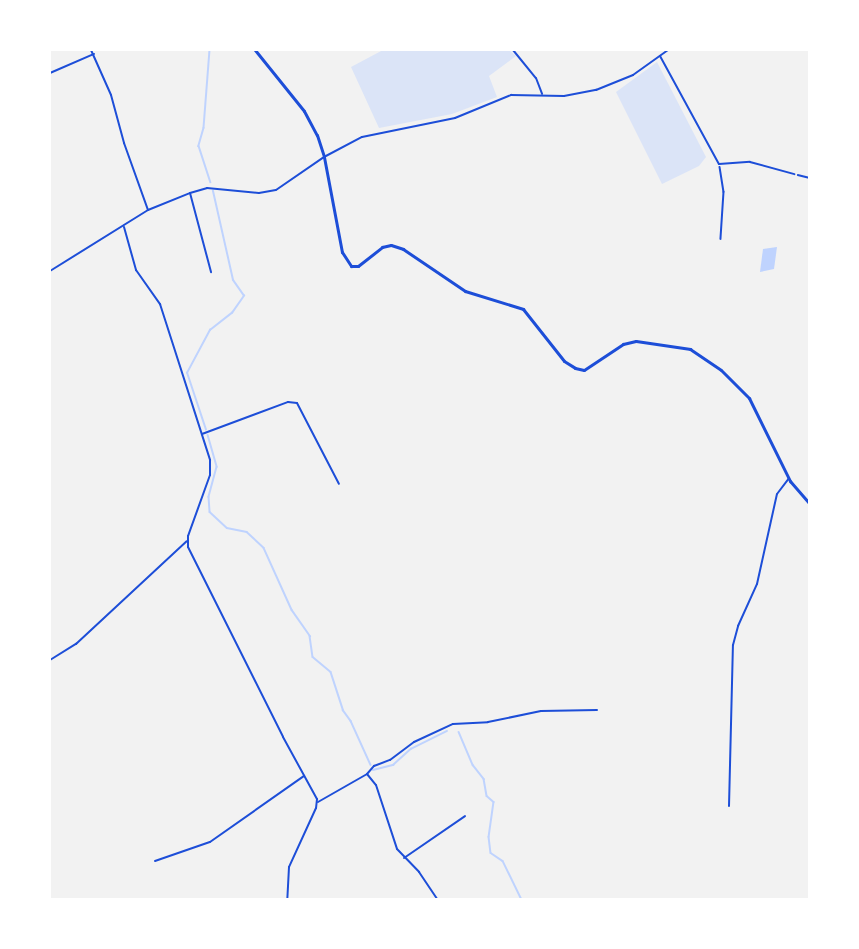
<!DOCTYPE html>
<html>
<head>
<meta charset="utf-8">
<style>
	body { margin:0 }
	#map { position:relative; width:859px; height:949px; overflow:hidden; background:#f2f2f2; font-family:"Fira Sans",sans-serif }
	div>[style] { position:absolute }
	.green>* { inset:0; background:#dbe4f7 }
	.water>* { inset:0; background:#bfd3fe }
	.stream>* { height:1.5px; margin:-0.75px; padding:0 0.75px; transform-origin:0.75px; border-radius:0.75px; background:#bfd3fe }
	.path>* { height:1.5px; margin:-0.75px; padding:0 0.75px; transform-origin:0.75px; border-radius:0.75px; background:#1d4ed8 }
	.minor>* { height:2px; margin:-1px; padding:0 1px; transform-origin:1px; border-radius:1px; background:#1d4ed8 }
	.tertiary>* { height:3px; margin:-1.5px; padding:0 1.5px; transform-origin:1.5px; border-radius:1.5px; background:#1d4ed8 }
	span { translate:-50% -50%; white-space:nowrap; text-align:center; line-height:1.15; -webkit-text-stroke:5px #fff; paint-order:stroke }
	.frame { position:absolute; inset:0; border:51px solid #fff; pointer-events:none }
</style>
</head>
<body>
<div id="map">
	<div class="green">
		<i style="clip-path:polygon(383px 50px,509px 50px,516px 56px,489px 76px,497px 97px,452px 114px,379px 128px,351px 67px)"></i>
		<i style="clip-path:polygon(657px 62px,706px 157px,699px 166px,662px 184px,616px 92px)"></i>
	</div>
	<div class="water">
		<i style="clip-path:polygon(777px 247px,774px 269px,760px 272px,763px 249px)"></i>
	</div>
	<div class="stream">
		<i style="left:210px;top:50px;width:78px;rotate:94.4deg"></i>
		<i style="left:204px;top:128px;width:19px;rotate:106deg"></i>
		<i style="left:199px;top:146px;width:38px;rotate:72deg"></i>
		<i style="left:206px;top:430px;width:60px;rotate:-108.4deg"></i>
		<i style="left:187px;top:373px;width:49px;rotate:-61.9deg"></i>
		<i style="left:210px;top:330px;width:28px;rotate:-38deg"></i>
		<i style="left:232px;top:313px;width:21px;rotate:-55deg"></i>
		<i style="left:244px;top:296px;width:19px;rotate:-125deg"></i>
		<i style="left:233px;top:280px;width:91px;rotate:-102.7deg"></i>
		<i style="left:208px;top:435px;width:33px;rotate:74deg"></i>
		<i style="left:217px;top:467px;width:31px;rotate:105deg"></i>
		<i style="left:209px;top:497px;width:15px;rotate:86deg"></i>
		<i style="left:210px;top:512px;width:23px;rotate:43deg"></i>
		<i style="left:227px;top:528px;width:20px;rotate:11deg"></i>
		<i style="left:247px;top:532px;width:23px;rotate:43deg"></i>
		<i style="left:264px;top:548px;width:68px;rotate:65.7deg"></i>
		<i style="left:292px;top:610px;width:32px;rotate:55deg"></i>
		<i style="left:310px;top:636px;width:21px;rotate:82deg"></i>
		<i style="left:313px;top:657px;width:23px;rotate:40deg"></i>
		<i style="left:331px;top:672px;width:40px;rotate:72deg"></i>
		<i style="left:343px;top:710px;width:14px;rotate:54deg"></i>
		<i style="left:351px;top:721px;width:48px;rotate:65.6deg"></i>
		<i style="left:459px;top:732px;width:36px;rotate:67deg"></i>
		<i style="left:473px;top:765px;width:18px;rotate:52deg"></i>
		<i style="left:484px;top:779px;width:17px;rotate:80deg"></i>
		<i style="left:487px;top:796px;width:9px;rotate:41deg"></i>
		<i style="left:494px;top:802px;width:35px;rotate:98deg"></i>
		<i style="left:489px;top:837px;width:16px;rotate:83deg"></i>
		<i style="left:491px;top:853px;width:14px;rotate:34deg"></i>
		<i style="left:503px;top:861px;width:43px;rotate:64deg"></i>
		<i style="left:373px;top:770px;width:21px;rotate:-14deg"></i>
		<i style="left:393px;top:765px;width:24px;rotate:-42deg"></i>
		<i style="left:411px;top:749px;width:40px;rotate:-26.6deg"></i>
	</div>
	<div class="path">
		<i style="left:720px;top:167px;width:25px;rotate:81deg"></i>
		<i style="left:724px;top:192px;width:47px;rotate:93.7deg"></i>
		<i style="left:798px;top:175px;width:12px;rotate:14deg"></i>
	</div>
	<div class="minor">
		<i style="left:91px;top:50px;width:49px;rotate:66deg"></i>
		<i style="left:111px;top:95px;width:50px;rotate:74.8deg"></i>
		<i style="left:124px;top:143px;width:71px;rotate:70.3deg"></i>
		<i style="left:513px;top:50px;width:36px;rotate:51deg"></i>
		<i style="left:536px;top:78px;width:17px;rotate:69deg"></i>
		<i style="left:660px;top:56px;width:123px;rotate:61.4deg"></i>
		<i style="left:719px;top:164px;width:31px;rotate:-4deg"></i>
		<i style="left:750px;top:162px;width:46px;rotate:15.3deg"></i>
		<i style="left:50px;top:73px;width:48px;rotate:-23.4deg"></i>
		<i style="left:190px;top:193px;width:82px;rotate:75.1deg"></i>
		<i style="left:124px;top:227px;width:45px;rotate:74.4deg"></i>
		<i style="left:136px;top:270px;width:42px;rotate:54.8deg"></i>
		<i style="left:160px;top:304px;width:164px;rotate:72.2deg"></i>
		<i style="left:210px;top:460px;width:15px;rotate:90deg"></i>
		<i style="left:210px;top:475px;width:65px;rotate:109.8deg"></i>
		<i style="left:188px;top:536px;width:11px;rotate:90deg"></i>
		<i style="left:188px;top:547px;width:212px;rotate:63.4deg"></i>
		<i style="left:283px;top:737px;width:71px;rotate:61.3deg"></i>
		<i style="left:317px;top:799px;width:9px;rotate:96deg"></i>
		<i style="left:316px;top:808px;width:65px;rotate:114.6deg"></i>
		<i style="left:289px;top:867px;width:33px;rotate:93deg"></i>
		<i style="left:50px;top:271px;width:115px;rotate:-31.9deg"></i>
		<i style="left:148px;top:210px;width:45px;rotate:-22deg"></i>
		<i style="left:190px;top:193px;width:18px;rotate:-16deg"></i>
		<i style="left:207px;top:188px;width:52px;rotate:5.5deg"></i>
		<i style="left:259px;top:193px;width:17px;rotate:-10deg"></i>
		<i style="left:276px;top:190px;width:58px;rotate:-34.5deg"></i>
		<i style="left:324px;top:157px;width:43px;rotate:-27.8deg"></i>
		<i style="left:362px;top:137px;width:95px;rotate:-11.5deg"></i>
		<i style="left:455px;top:118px;width:61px;rotate:-22.3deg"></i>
		<i style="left:511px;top:95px;width:53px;rotate:1.1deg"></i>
		<i style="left:564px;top:96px;width:33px;rotate:-11deg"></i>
		<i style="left:596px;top:90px;width:40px;rotate:-22deg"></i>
		<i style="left:633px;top:75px;width:43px;rotate:-35.5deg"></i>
		<i style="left:202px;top:434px;width:92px;rotate:-20.4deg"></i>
		<i style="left:288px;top:402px;width:9px;rotate:6deg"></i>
		<i style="left:297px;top:403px;width:91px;rotate:62.6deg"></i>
		<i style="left:50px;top:660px;width:31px;rotate:-32deg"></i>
		<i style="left:76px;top:644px;width:151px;rotate:-42.9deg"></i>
		<i style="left:367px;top:774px;width:14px;rotate:51deg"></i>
		<i style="left:376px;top:785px;width:67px;rotate:71.8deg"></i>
		<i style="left:397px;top:849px;width:32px;rotate:46deg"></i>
		<i style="left:419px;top:872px;width:34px;rotate:56deg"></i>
		<i style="left:318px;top:802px;width:56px;rotate:-29.7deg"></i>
		<i style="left:367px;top:774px;width:11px;rotate:-49deg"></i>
		<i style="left:374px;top:766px;width:17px;rotate:-21deg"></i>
		<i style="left:390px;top:760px;width:30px;rotate:-37deg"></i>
		<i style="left:414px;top:742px;width:43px;rotate:-24.8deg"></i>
		<i style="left:453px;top:724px;width:35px;rotate:-3deg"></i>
		<i style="left:488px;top:722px;width:54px;rotate:-11.7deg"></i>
		<i style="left:541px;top:711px;width:56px;rotate:-1deg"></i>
		<i style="left:729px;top:806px;width:161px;rotate:-88.6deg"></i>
		<i style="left:733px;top:645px;width:20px;rotate:-75deg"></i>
		<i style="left:738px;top:626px;width:46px;rotate:-65.7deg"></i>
		<i style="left:757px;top:584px;width:92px;rotate:-77.5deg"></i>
		<i style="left:777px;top:494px;width:20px;rotate:-53deg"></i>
		<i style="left:404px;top:858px;width:74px;rotate:-34.5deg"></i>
		<i style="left:155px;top:861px;width:58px;rotate:-19.1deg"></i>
		<i style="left:210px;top:842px;width:115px;rotate:-35.1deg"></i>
	</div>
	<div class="tertiary">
		<i style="left:255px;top:50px;width:78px;rotate:51.2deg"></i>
		<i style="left:304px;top:111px;width:27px;rotate:62deg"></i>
		<i style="left:317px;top:135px;width:23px;rotate:72deg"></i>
		<i style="left:324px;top:157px;width:97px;rotate:79.3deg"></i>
		<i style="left:342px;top:252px;width:17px;rotate:57deg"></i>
		<i style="left:351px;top:266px;width:7px"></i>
		<i style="left:358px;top:266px;width:31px;rotate:-38deg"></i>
		<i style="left:382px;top:247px;width:9px;rotate:-13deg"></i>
		<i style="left:391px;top:245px;width:13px;rotate:18deg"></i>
		<i style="left:403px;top:249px;width:75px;rotate:34.1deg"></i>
		<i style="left:465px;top:291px;width:61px;rotate:17.2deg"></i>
		<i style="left:523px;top:309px;width:66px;rotate:51.7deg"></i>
		<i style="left:564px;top:361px;width:13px;rotate:32deg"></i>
		<i style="left:575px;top:368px;width:9px;rotate:13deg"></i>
		<i style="left:584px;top:370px;width:47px;rotate:-33.7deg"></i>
		<i style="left:623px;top:344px;width:13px;rotate:-13deg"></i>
		<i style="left:636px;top:341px;width:55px;rotate:8.4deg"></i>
		<i style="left:690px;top:349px;width:37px;rotate:34deg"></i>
		<i style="left:721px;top:370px;width:40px;rotate:45deg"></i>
		<i style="left:749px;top:398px;width:93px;rotate:63.7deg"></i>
		<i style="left:790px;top:481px;width:30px;rotate:49deg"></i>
	</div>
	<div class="frame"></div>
</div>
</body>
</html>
